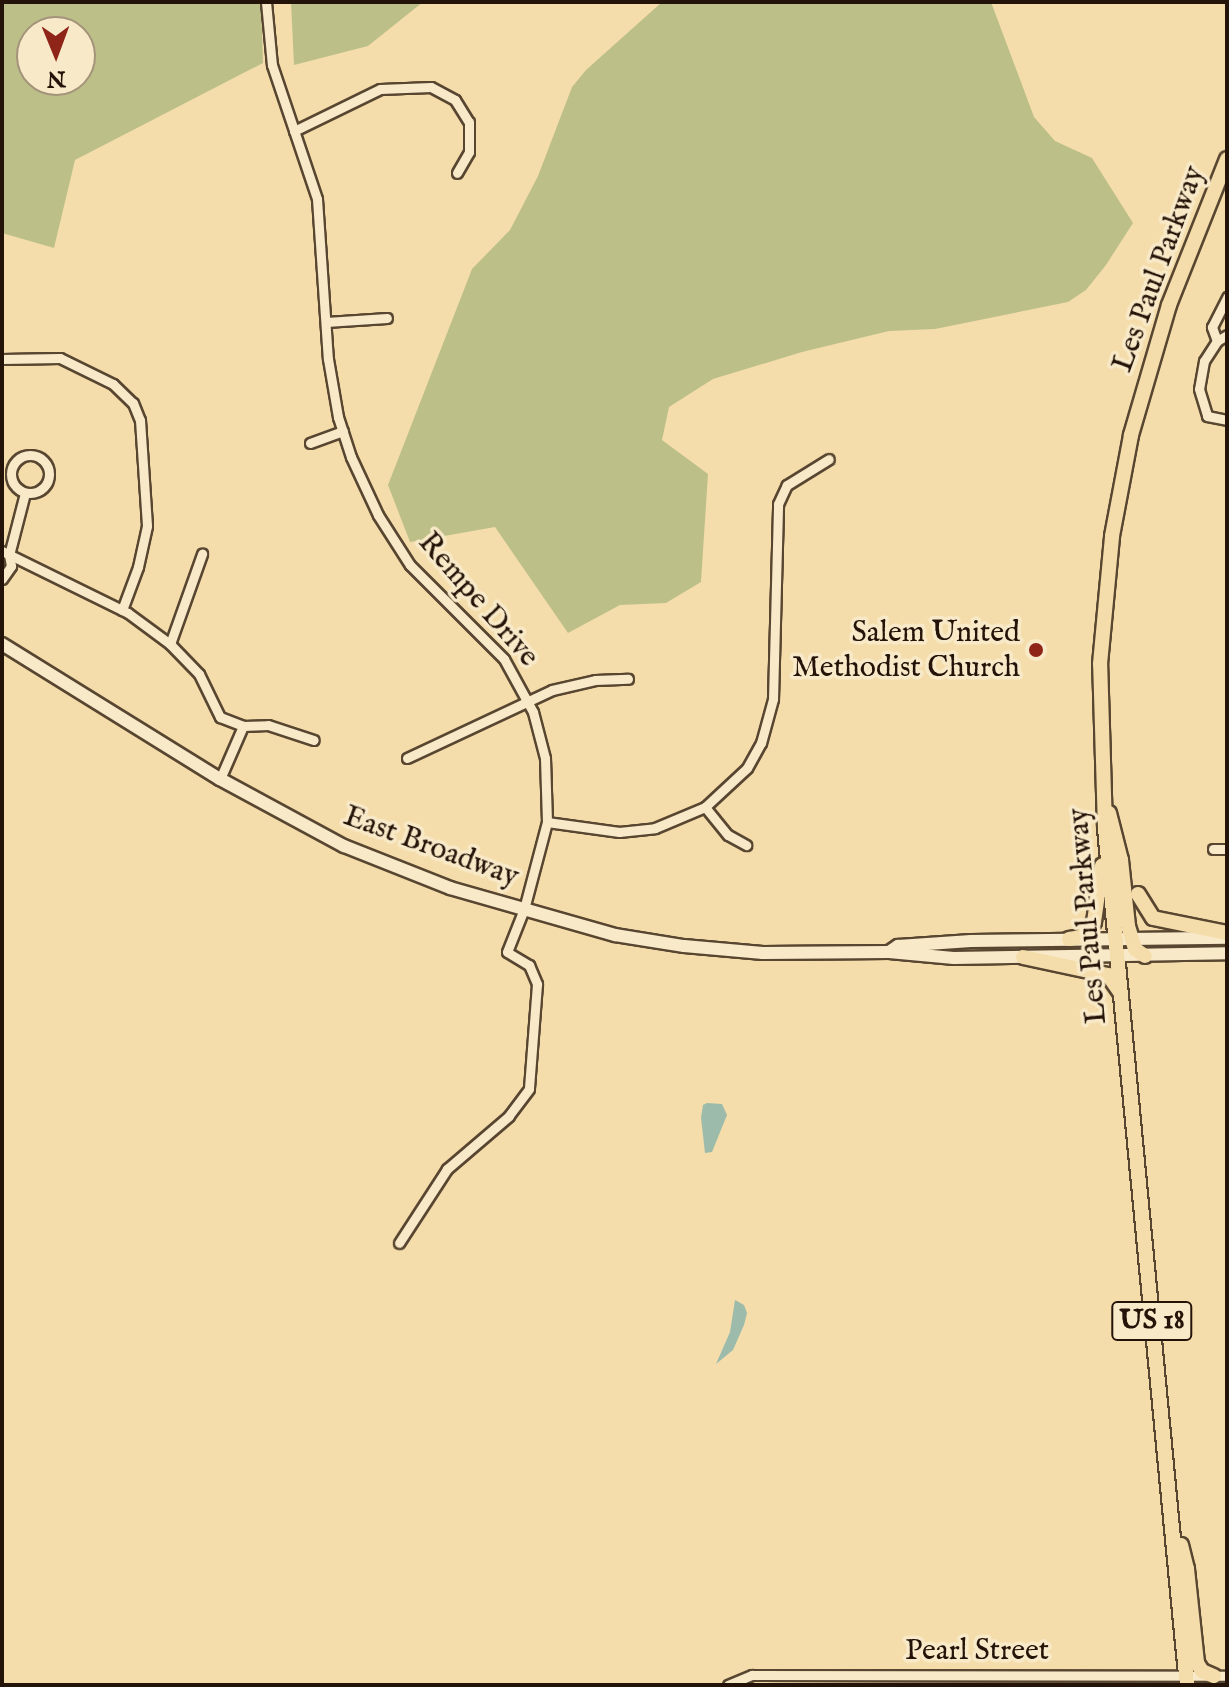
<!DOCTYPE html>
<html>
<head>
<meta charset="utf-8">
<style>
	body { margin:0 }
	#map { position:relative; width:1229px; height:1687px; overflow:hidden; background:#f5ddab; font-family:"IM FELL English",serif }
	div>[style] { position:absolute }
	.green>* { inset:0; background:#bcc088 }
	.water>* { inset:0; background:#9cbbab }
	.roads { filter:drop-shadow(2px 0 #584631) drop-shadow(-2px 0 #584631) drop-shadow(0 2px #584631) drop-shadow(0 -2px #584631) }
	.minor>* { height:9px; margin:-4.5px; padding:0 4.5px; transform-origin:4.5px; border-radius:4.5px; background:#f8e9c8 }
	.minor>.ring { margin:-4.5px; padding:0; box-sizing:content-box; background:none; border:9px solid #f8e9c8; border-radius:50% }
	.secondary>* { height:12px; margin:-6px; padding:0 6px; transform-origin:6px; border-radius:6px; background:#f8e9c8 }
	.primary>* { height:14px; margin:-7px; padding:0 7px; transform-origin:7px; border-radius:7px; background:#f5ddab }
	.dots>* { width:22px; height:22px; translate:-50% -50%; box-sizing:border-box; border:4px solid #f8e9c8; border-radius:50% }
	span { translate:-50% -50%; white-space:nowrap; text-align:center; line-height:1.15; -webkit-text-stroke:7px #f8e9c8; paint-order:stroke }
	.shield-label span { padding:2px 6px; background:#f8e9c8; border:2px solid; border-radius:6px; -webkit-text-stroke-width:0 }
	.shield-label { font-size:28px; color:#241308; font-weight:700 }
	.street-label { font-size:30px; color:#241308 }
	.poi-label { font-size:30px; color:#241308 }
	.right { translate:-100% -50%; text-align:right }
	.frame { position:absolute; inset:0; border:4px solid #241308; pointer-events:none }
	.north { position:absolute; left:16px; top:16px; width:80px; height:80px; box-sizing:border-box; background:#f8e9c8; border:2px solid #a3937b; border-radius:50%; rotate:179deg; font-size:22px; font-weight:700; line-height:32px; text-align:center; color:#241308 }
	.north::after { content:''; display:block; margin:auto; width:28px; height:36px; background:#8f2418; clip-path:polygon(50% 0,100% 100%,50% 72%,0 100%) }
</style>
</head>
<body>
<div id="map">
	<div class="green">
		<i style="clip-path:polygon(evenodd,2px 2px,261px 2px,263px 63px,75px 160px,54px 248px,2px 233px,2px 2px,32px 32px,80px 32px,80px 80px,32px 80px,32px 32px)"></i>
		<i style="clip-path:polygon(291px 2px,423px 2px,368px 46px,294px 65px)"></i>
		<i style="clip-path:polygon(662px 2px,991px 2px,1034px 117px,1055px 141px,1092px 158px,1133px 223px,1106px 265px,1086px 290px,1068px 302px,935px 329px,889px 331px,802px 352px,713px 379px,669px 407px,662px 440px,708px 474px,701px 582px,666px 603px,620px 605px,568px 633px,495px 527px,410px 542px,388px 485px,472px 269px,510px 230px,538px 176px,572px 87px,586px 70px)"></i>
	</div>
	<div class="water">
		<i style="clip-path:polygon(707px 1103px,722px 1104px,727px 1115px,712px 1152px,705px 1153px,701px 1118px,703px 1105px)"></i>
		<i style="clip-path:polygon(735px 1300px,744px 1305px,747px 1313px,744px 1325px,733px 1350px,716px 1364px,730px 1332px)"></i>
	</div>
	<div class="roads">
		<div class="minor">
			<i style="left:266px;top:2px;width:63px;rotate:84.6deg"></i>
			<i style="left:272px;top:65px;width:141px;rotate:71.4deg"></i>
			<i style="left:317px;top:199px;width:160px;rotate:86.1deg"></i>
			<i style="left:328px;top:359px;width:59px;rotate:80.2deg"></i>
			<i style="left:338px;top:417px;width:42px;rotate:72deg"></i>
			<i style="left:351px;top:457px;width:64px;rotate:65deg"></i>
			<i style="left:378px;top:515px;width:59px;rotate:57.4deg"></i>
			<i style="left:410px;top:565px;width:133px;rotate:45deg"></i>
			<i style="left:504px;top:659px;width:60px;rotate:61.3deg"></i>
			<i style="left:533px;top:712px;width:48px;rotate:75.4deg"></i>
			<i style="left:545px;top:758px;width:64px;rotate:88.2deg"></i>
			<i style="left:547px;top:822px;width:90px;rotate:104.8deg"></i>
			<i style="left:524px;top:909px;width:46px;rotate:111.6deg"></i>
			<i style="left:507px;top:952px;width:26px;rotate:31deg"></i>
			<i style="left:529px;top:965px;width:21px;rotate:67deg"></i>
			<i style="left:537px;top:984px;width:105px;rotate:94.4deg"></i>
			<i style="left:529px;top:1089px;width:34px;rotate:127deg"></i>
			<i style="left:509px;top:1116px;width:82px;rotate:139.5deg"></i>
			<i style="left:447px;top:1169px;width:88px;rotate:123deg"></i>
			<i style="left:294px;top:131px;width:96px;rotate:-26deg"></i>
			<i style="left:380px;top:89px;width:51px;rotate:-2.2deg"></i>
			<i style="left:431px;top:87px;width:27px;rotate:28deg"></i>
			<i style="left:455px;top:100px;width:26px;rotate:58deg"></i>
			<i style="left:469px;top:122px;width:30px;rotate:90deg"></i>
			<i style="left:469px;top:152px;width:24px;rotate:120deg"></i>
			<i style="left:326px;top:322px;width:61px;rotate:-3.8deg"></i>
			<i style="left:1227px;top:335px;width:12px;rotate:149deg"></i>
			<i style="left:1217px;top:341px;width:24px;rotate:123deg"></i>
			<i style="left:1204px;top:361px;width:28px;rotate:100deg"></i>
			<i style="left:1199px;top:389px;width:28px;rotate:73deg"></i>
			<i style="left:1207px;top:416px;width:20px;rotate:11deg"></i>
			<i style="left:1217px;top:341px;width:15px;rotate:-110deg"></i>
			<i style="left:1212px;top:327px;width:34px;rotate:-63deg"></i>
			<i style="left:2px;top:359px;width:58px;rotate:-1deg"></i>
			<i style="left:60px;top:358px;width:59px;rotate:26.1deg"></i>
			<i style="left:113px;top:384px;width:28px;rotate:44deg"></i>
			<i style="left:133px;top:403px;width:18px;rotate:68deg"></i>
			<i style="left:140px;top:420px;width:106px;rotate:86.2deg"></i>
			<i style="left:147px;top:526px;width:42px;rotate:102.4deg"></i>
			<i style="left:138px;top:567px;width:46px;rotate:110.4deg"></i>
			<i style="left:310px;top:443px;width:35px;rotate:-20deg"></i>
			<i class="ring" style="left:11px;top:455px;width:29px;height:29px"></i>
			<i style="left:2px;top:551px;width:140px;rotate:26.2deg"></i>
			<i style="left:128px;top:613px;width:52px;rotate:36.4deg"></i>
			<i style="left:170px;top:644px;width:42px;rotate:46deg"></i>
			<i style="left:199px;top:674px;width:48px;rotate:64deg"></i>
			<i style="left:220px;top:717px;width:25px;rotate:21deg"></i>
			<i style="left:2px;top:579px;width:16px;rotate:-55deg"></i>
			<i style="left:11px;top:566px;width:11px;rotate:-100deg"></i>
			<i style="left:9px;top:555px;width:64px;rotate:-75.5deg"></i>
			<i style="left:170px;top:644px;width:96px;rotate:-70.4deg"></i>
			<i style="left:407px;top:758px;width:160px;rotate:-25.1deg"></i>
			<i style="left:552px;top:690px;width:44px;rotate:-13.1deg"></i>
			<i style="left:595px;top:680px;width:33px;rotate:-2deg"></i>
			<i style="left:220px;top:779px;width:58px;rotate:-66.5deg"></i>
			<i style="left:243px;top:726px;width:25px;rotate:-2deg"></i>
			<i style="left:268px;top:725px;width:48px;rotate:18.1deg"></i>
			<i style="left:705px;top:807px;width:36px;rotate:51deg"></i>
			<i style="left:728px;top:835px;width:21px;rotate:29deg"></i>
			<i style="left:547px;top:822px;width:73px;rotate:7.9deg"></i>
			<i style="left:619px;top:832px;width:36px;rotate:-6deg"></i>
			<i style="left:655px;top:828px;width:54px;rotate:-22.8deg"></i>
			<i style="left:705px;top:807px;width:57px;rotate:-42.9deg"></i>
			<i style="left:747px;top:768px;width:29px;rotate:-61deg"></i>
			<i style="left:761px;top:743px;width:46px;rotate:-74.7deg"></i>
			<i style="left:773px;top:699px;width:195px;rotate:-88.5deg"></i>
			<i style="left:778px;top:504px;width:21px;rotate:-65deg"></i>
			<i style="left:787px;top:485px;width:49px;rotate:-31.8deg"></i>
			<i style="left:1213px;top:849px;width:14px"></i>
			<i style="left:728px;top:1685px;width:26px;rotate:-23deg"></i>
			<i style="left:752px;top:1675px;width:475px;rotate:0.1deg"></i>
		</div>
		<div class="secondary">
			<i style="left:2px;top:644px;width:256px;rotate:31.8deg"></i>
			<i style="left:220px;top:779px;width:141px;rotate:28.4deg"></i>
			<i style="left:344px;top:846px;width:114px;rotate:21.6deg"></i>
			<i style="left:450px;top:888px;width:172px;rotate:15.9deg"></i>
			<i style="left:615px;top:935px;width:70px;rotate:9.1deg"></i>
			<i style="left:684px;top:946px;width:79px;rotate:5.1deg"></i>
			<i style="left:763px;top:953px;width:126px;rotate:-0.5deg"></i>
			<i style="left:889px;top:952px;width:65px;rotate:5.3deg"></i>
			<i style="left:954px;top:958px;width:273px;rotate:-1deg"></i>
			<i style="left:889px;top:952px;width:11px;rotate:-34deg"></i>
			<i style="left:898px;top:946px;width:73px;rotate:-3.9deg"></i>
			<i style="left:971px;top:941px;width:256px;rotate:-0.7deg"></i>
		</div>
		<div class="primary">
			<i style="left:1109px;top:813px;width:49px;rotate:75.7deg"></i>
			<i style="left:1121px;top:860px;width:66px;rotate:83.9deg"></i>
			<i style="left:1128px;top:926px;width:24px;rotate:73deg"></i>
			<i style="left:1135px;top:949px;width:12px;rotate:35deg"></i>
			<i style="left:1138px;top:894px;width:28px;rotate:58deg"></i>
			<i style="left:1153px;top:918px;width:76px;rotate:11.5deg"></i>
			<i style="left:1069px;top:939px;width:12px;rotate:-9deg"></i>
			<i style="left:1081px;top:937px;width:20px;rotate:-49deg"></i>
			<i style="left:1094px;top:922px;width:57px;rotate:-81.9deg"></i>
			<i style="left:1023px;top:957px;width:87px;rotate:12deg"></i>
			<i style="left:1108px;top:975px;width:21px;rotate:55deg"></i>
			<i style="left:1181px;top:1545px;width:25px;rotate:76deg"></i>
			<i style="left:1187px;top:1569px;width:95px;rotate:83.9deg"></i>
			<i style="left:1197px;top:1663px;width:9px;rotate:58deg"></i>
			<i style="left:1202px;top:1671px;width:13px;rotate:23deg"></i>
			<i style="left:1187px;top:1685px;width:861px;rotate:-95.47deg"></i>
			<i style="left:1105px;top:828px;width:164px;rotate:-91.7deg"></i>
			<i style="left:1100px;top:664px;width:129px;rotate:-84.6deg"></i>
			<i style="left:1112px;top:536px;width:103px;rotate:-79.3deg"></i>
			<i style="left:1131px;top:435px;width:135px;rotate:-73.7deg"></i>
			<i style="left:1169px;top:305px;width:157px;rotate:-68.3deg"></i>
		</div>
	</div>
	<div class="dots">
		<i style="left:1036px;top:650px;background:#8f2418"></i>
	</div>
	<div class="shield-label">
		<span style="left:1152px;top:1321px">US 18</span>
	</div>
	<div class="street-label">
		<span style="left:1159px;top:269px;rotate:-70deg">Les Paul Parkway</span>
		<span style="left:478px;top:600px;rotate:49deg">Rempe Drive</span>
		<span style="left:431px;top:847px;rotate:20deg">East Broadway</span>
		<span style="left:1088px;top:916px;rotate:-95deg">Les Paul Parkway</span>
		<span style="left:977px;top:1651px">Pearl Street</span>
	</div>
	<div class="poi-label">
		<span class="right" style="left:1020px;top:650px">Salem United<br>Methodist Church</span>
	</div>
	<div class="frame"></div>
	<div class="north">N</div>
</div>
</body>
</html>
